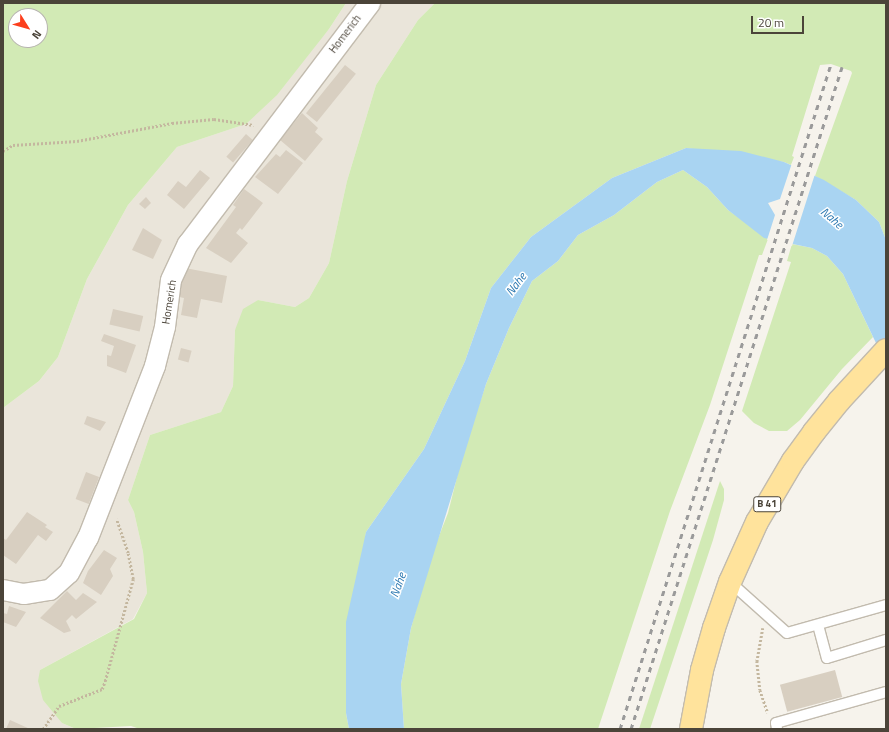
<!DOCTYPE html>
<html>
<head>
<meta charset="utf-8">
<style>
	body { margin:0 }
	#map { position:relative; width:889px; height:732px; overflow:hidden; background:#f6f3ec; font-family:"Titillium Web",sans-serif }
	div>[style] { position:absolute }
	.residential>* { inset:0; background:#eae5da }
	.green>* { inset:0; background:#d2eab5 }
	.water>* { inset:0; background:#a9d4f2 }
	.pier>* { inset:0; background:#f6f3ec }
	.building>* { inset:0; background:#d8cfc1; transform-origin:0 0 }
	.path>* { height:2.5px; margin-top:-1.25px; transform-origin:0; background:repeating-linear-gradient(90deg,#c4b79f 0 2px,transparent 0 4px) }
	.roads { filter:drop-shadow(1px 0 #c2bbae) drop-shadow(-1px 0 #c2bbae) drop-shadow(0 1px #c2bbae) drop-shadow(0 -1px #c2bbae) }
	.lane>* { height:10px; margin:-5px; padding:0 5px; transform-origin:5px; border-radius:5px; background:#fff }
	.street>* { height:20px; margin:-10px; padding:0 10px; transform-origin:10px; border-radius:10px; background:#fff }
	.primary>* { height:22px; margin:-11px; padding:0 11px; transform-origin:11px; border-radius:11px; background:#ffe39c }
	.rail>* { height:3px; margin-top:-1.5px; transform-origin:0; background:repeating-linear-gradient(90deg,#9a9a9a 0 5px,transparent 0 10px) }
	span { translate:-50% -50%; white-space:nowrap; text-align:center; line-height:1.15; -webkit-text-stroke:3px #fff; paint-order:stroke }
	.shield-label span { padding:1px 3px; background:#fff; border:1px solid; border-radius:3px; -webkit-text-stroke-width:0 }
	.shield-label { font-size:10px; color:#4b4439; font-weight:700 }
	.street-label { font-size:11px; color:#4b4439 }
	.water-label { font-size:12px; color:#2e7ab2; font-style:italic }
	.frame { position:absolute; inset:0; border:4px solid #4b4439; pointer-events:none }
	.north { position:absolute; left:8px; top:8px; width:40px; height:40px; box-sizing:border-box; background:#fff; border:1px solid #b7b4b0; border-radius:50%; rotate:127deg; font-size:11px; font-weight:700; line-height:16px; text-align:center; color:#4b4439 }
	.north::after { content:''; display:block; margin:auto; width:14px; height:18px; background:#fc3f1d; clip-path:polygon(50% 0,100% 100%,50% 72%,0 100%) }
	.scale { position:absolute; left:751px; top:16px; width:53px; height:18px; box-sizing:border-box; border:2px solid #4b4439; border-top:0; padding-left:5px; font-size:12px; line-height:14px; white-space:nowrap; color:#4b4439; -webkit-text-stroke:3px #fff; paint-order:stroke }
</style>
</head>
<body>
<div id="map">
	<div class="residential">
		<i style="clip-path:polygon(346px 3px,435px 3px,418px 20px,376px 85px,347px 181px,329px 263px,309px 298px,295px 307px,258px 300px,235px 330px,233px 386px,221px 412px,150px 435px,128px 500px,134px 512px,143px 552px,147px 593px,133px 619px,40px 670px,62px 723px,76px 729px,3px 729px,3px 408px,39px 381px,58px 357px,87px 279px,128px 205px,177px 147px,246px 124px,329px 29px)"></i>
	</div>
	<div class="green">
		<i style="clip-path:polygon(evenodd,3px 3px,346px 3px,329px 29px,277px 95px,246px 124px,177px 147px,128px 205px,87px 279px,58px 357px,39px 381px,3px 408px,3px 3px,16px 16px,40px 16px,40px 40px,16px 40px,16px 16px)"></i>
		<i style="clip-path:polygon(435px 3px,886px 3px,886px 240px,879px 222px,856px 200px,815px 176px,852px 73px,851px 71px,831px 64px,820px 65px,792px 156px,794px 157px,791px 165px,784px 162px,686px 148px,612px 178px,531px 237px,491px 288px,465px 361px,424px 449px,366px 532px,346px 713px,349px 729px,140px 729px,131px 726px,76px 729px,62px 723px,43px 700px,38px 681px,40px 670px,134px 619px,147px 593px,143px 552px,134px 512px,128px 500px,150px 435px,221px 412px,233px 386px,235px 330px,243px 309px,258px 300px,295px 307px,309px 298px,329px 263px,347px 181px,376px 85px,418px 20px)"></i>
		<i style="clip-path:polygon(683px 170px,707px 187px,728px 210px,768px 239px,762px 255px,759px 255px,710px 405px,670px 511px,598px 729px,404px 729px,401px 684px,411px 628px,430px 559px,448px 513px,463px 453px,486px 384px,509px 328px,532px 281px,558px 261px,578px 235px,614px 215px,657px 182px)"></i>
		<i style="clip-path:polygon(792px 244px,812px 248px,827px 256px,843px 274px,873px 337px,842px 369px,800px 420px,787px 431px,769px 431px,754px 423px,742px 411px,791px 262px,787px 261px)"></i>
		<i style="clip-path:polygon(720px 481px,724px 489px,724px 500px,713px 540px,650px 729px,639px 729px)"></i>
	</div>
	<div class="water">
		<i style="clip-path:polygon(686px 148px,741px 151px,784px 162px,824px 180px,856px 200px,879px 222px,886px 240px,886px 364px,843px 274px,827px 256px,812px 248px,764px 238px,728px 210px,707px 187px,683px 170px,657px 182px,614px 215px,578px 235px,558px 261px,532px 281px,509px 328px,486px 384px,411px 628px,401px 684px,404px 729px,349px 729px,346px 713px,346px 622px,366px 532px,424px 449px,465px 361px,491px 288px,531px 237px,612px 178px)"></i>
	</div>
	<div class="pier">
		<i style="clip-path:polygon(792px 163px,815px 174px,792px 246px,767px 240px,775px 215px,768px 203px,780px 199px)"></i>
	</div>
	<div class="building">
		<i style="left:345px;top:65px;width:14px;height:62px;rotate:39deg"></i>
		<i style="clip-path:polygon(302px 113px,318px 128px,315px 132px,323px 139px,305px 161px,280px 140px)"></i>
		<i style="left:246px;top:134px;width:9px;height:30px;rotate:41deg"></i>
		<i style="clip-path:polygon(286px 150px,303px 163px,278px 194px,255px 177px,276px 154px,280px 157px)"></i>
		<i style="clip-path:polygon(200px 170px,210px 178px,184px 209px,167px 195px,178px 181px,186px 187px)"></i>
		<i style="clip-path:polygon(244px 189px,263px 203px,242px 230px,240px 228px,236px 233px,248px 243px,231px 263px,206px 248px,236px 207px,233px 205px)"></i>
		<i style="clip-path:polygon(146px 197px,151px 203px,145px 209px,139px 204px)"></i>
		<i style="clip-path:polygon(143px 228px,162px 240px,153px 259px,132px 250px)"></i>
		<i style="clip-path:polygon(185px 268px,227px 276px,222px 303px,201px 299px,197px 318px,181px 315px,184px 298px,179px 297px)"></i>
		<i style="left:113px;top:309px;width:31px;height:16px;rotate:13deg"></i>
		<i style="clip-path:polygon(104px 334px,136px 345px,126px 373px,107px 366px,107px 355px,111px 356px,114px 346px,101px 341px)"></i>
		<i style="left:181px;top:348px;width:11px;height:12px;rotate:15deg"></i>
		<i style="clip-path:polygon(87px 416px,106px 422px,100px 431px,84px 424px)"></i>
		<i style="left:86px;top:472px;width:14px;height:29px;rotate:21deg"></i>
		<i style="clip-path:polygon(27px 512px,47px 525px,45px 527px,53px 532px,46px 541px,38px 535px,16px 564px,3px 555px,3px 538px,6px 540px)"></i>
		<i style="clip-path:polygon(104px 550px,117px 558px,110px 569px,113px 576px,101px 595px,83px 583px,88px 571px)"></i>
		<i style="clip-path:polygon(67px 591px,76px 600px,83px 593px,97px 602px,76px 619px,72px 615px,66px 621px,71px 631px,64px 633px,40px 618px)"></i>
		<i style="clip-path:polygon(9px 606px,26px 612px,16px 627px,3px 622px,3px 613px,7px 614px)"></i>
		<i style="left:835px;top:670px;width:28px;height:57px;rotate:75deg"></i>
		<i style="clip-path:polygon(10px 720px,30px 729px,6px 729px)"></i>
	</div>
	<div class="path">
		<i style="left:3px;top:151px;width:12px;rotate:-31deg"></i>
		<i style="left:13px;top:145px;width:64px;rotate:-3.6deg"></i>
		<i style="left:77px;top:141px;width:97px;rotate:-10.7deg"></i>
		<i style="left:172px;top:123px;width:42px;rotate:-5.4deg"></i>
		<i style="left:214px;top:119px;width:40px;rotate:8.5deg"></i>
		<i style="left:763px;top:628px;width:34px;rotate:100deg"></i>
		<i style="left:757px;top:661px;width:29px;rotate:84deg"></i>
		<i style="left:760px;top:690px;width:24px;rotate:71deg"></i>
		<i style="left:43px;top:729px;width:28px;rotate:-55deg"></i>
		<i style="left:59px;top:706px;width:46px;rotate:-21.6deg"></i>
		<i style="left:102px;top:689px;width:9px;rotate:-69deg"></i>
		<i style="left:105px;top:681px;width:106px;rotate:-74.6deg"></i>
		<i style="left:133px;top:579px;width:26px;rotate:-101deg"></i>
		<i style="left:128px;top:553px;width:36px;rotate:-109deg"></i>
	</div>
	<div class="roads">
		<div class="lane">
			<i style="left:730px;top:582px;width:76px;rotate:41.8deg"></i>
			<i style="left:787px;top:633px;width:103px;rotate:-15.8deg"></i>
			<i style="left:818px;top:625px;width:34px;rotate:75deg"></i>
			<i style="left:827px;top:658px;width:62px;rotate:-17deg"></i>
			<i style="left:777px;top:729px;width:6px;rotate:-99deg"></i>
			<i style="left:776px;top:723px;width:114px;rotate:-15.7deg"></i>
		</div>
		<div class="street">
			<i style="left:3px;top:590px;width:21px;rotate:11deg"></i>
			<i style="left:24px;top:594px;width:26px;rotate:-9deg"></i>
			<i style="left:50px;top:590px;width:25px;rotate:-42deg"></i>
			<i style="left:69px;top:573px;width:40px;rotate:-62deg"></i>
			<i style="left:88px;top:538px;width:185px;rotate:-68.7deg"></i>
			<i style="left:155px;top:366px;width:40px;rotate:-75.6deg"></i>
			<i style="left:165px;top:327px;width:47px;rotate:-82.7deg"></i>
			<i style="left:171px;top:280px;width:40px;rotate:-65deg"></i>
			<i style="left:188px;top:244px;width:302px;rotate:-52.9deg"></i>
		</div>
		<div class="primary">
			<i style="left:691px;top:729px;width:60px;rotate:-79.4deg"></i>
			<i style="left:702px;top:670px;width:44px;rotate:-74.1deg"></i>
			<i style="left:714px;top:628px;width:49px;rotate:-70.8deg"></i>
			<i style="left:730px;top:582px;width:66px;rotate:-65.8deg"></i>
			<i style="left:757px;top:522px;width:71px;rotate:-59.5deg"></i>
			<i style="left:793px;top:461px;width:36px;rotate:-54deg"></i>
			<i style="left:814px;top:432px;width:40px;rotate:-51deg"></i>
			<i style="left:839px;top:401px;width:69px;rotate:-47.3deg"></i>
		</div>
	</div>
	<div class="rail">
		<i style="left:620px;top:729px;width:698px;rotate:-72.4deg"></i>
		<i style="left:631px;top:729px;width:695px;rotate:-72.32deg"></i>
	</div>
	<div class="shield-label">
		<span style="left:767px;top:504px">B 41</span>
	</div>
	<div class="street-label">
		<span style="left:345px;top:34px;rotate:-53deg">Homerich</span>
		<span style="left:169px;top:302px;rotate:-81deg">Homerich</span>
	</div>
	<div class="water-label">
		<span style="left:832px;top:218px;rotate:41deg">Nahe</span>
		<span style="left:516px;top:284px;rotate:-53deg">Nahe</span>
		<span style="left:398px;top:585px;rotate:-70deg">Nahe</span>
	</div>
	<div class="frame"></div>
	<div class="north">N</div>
	<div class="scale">20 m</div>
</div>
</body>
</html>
